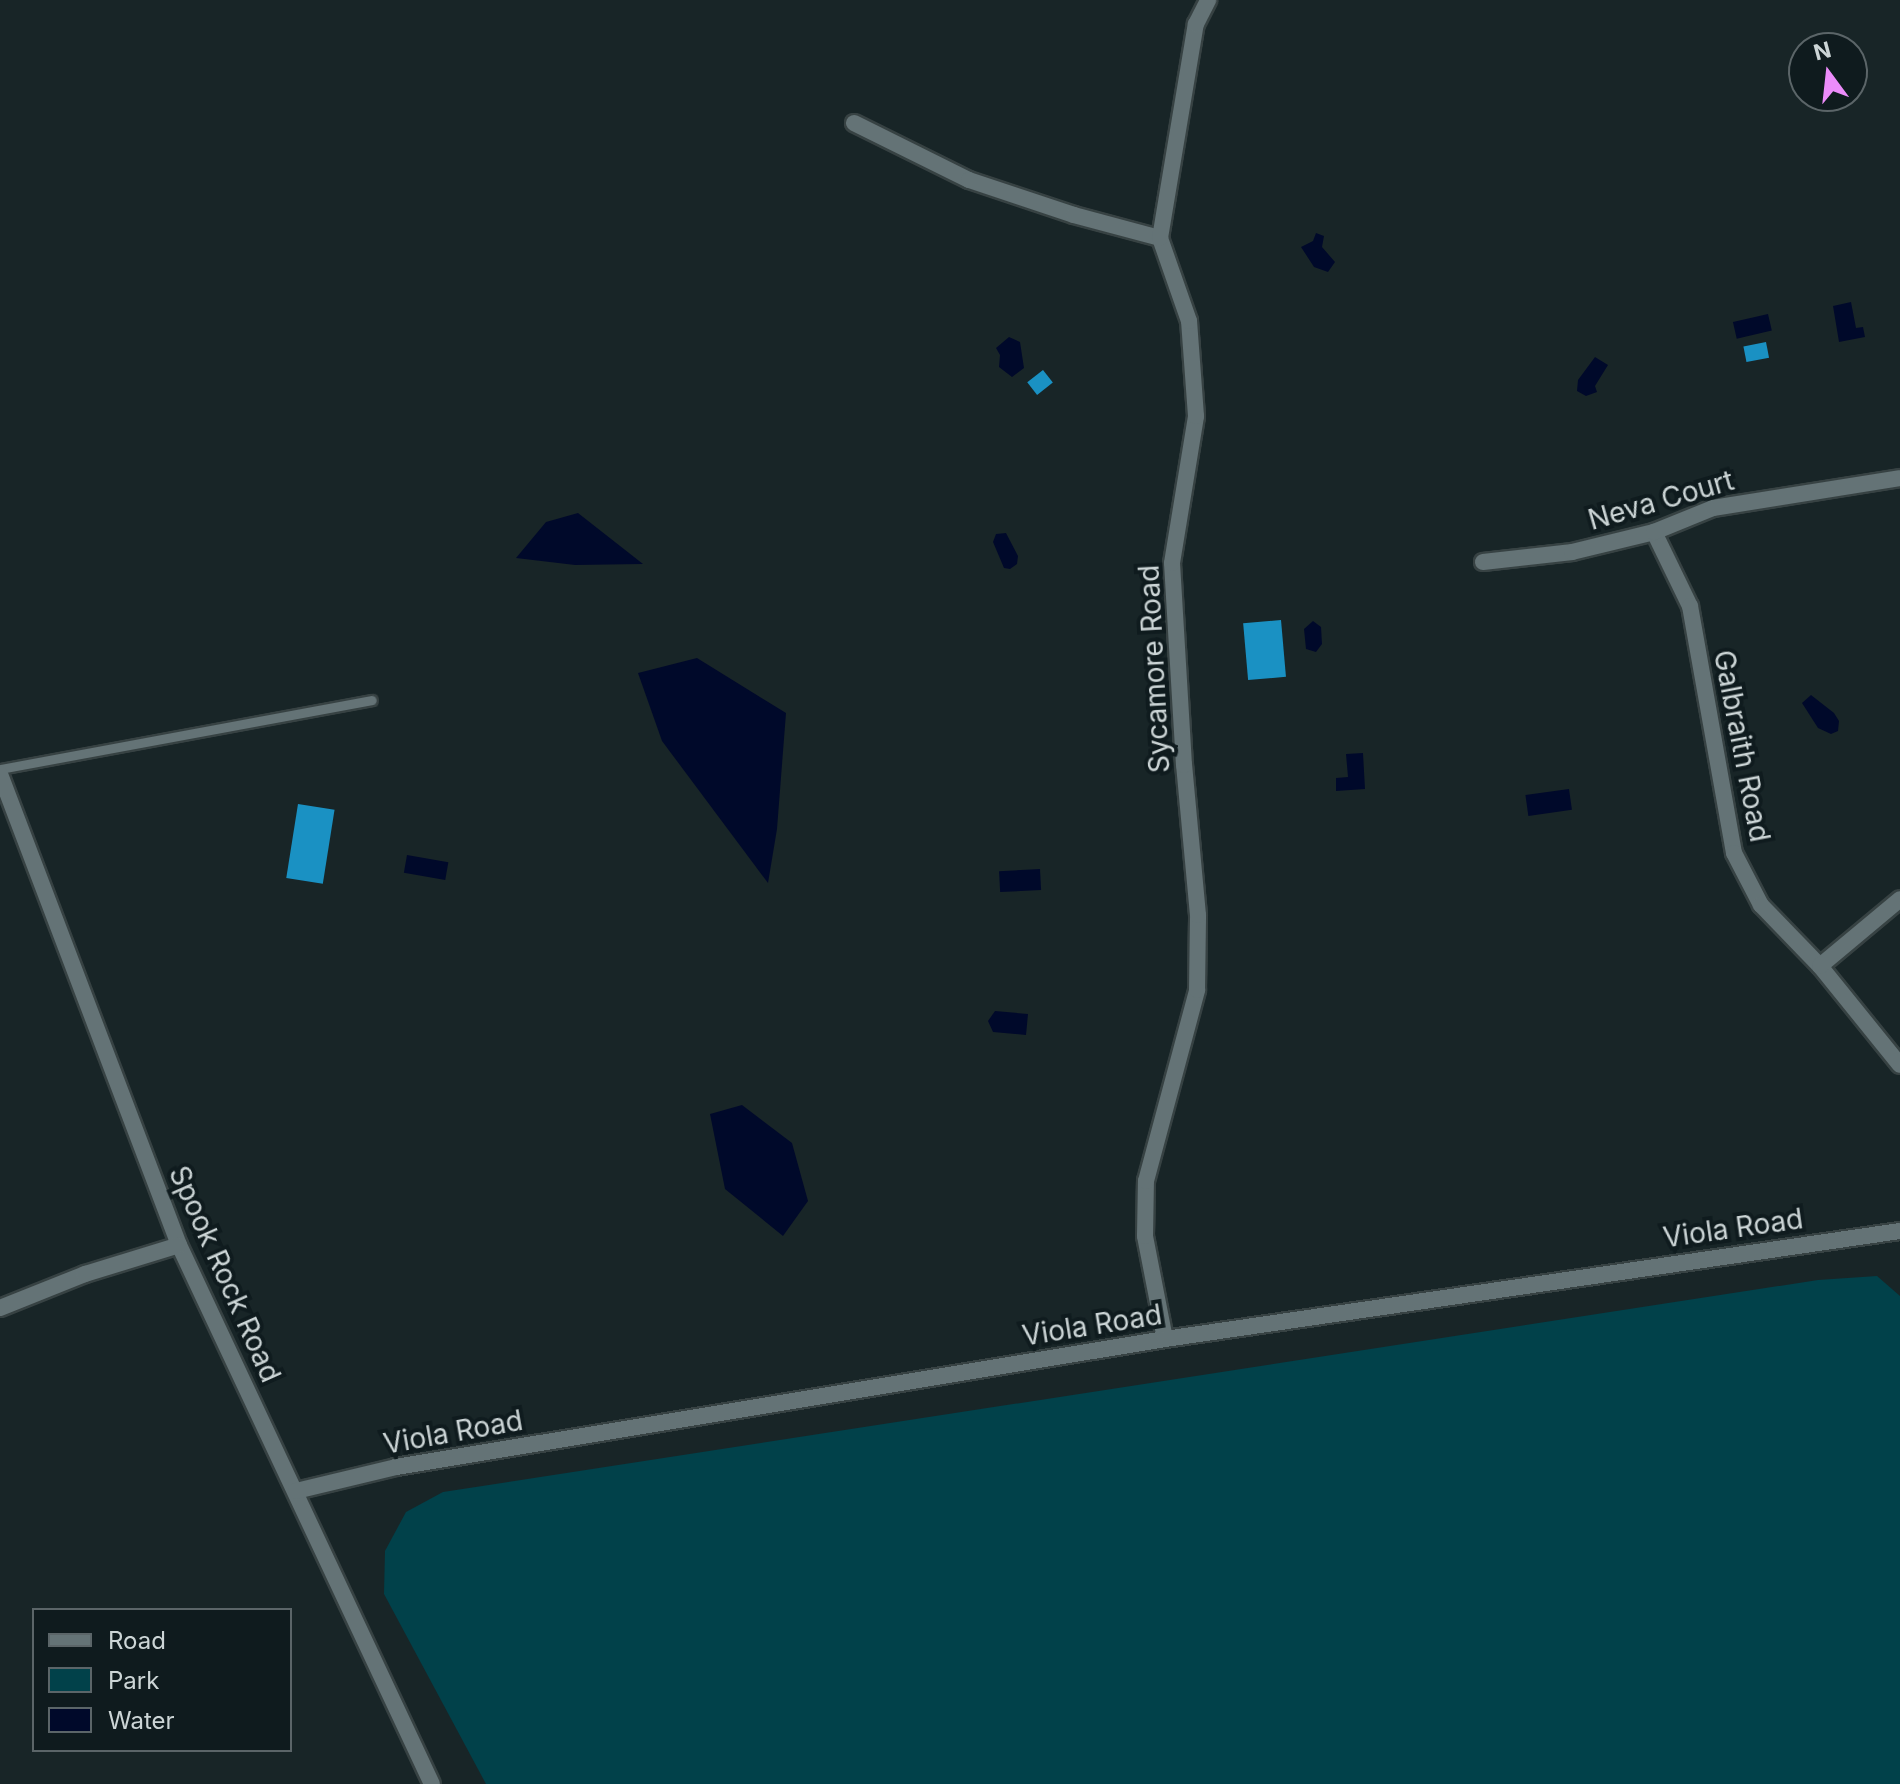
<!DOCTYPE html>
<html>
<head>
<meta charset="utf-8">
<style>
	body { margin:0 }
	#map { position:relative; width:1900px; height:1784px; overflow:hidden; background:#182527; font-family:Inter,sans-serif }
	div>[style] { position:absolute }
	.green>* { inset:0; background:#01414a }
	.water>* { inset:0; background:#00092a; transform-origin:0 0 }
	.building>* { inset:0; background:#1a91c3; transform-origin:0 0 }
	.roads { filter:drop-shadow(2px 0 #374243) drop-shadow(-2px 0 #374243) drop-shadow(0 2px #374243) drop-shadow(0 -2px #374243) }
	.service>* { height:9px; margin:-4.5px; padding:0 4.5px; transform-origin:4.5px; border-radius:4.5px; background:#647376 }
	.minor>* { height:16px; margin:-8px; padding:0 8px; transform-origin:8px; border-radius:8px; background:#647376 }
	.tertiary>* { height:16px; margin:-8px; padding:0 8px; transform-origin:8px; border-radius:8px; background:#647376 }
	span { translate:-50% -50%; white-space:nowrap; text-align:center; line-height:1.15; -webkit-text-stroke:8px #0f1b1e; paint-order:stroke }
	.street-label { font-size:28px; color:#ccd5d6 }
	.legend { position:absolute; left:32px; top:1608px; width:260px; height:144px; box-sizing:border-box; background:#0f1b1e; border:2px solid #5b6568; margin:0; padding:10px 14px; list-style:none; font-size:24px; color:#ccd5d6 }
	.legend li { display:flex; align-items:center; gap:16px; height:40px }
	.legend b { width:40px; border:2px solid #5b6568 }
	.north { position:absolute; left:1788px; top:32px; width:80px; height:80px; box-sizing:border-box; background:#0f1b1e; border:2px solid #5b6568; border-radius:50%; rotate:345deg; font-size:22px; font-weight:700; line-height:32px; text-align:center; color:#ccd5d6 }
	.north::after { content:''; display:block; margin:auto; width:28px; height:36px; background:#ec8cfa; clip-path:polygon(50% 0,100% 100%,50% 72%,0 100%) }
</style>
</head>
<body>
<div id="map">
	<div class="green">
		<i style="clip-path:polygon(1877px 1276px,1900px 1296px,1900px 1784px,486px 1784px,384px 1594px,385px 1551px,406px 1512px,443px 1492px,1818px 1280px)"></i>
	</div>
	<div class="water">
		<i style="clip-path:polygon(1316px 233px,1324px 236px,1322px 247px,1335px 262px,1328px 272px,1314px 267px,1301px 247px,1313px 241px)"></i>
		<i style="clip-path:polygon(1851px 302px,1856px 328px,1863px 327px,1865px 337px,1839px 342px,1833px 306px)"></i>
		<i style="left:1768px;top:314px;width:17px;height:36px;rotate:77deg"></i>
		<i style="clip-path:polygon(1009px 337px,1020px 342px,1024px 368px,1012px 377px,999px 367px,1000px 355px,996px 348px)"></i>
		<i style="clip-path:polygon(1595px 357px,1608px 365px,1595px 386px,1597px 392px,1586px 396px,1577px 391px,1578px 380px)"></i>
		<i style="clip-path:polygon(578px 513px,643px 564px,575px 565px,516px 558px,546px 522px)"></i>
		<i style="clip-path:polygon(1006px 533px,1018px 556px,1017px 564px,1010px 569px,1004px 568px,993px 542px,996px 534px)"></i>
		<i style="clip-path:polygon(1313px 621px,1321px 627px,1322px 644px,1316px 652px,1306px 649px,1304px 629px)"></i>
		<i style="clip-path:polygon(697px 658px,786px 713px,777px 829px,768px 883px,662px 741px,638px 673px)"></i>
		<i style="clip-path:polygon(1811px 695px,1834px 713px,1839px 721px,1838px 731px,1831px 734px,1818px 728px,1802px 703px)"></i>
		<i style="clip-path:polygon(1363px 753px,1365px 789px,1336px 791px,1336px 778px,1348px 777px,1346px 754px)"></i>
		<i style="left:1569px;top:789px;width:21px;height:44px;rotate:82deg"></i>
		<i style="left:407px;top:855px;width:42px;height:18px;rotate:10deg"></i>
		<i style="left:1040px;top:869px;width:21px;height:41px;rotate:87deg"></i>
		<i style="clip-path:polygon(995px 1011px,1028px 1014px,1026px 1035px,993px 1032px,988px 1021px)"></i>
		<i style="clip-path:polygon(742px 1105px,792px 1143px,808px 1201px,783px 1236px,725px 1189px,710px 1114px)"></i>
	</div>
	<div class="building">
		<i style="left:1766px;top:342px;width:16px;height:23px;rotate:79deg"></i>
		<i style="left:1043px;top:370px;width:16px;height:20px;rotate:52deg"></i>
		<i style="left:1281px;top:620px;width:57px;height:38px;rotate:85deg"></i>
		<i style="left:298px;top:804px;width:37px;height:75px;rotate:9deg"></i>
	</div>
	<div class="roads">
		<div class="service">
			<i style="left:0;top:769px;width:378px;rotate:-10.5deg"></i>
		</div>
		<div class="minor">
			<i style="left:854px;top:123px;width:128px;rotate:26.4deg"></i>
			<i style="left:969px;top:180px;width:111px;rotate:18.4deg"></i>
			<i style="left:1074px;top:215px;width:89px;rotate:15deg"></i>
			<i style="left:1654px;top:532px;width:82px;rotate:64.1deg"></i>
			<i style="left:1690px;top:606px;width:251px;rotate:79.9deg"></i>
			<i style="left:1734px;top:853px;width:59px;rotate:62.6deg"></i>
			<i style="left:1761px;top:905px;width:85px;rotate:46deg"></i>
			<i style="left:1820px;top:966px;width:127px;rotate:51.1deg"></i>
			<i style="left:1483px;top:562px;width:90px;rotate:-6.4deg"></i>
			<i style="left:1572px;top:552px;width:84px;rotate:-13.7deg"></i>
			<i style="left:1654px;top:532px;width:64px;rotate:-22.1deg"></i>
			<i style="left:1713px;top:508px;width:189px;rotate:-9.1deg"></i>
			<i style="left:1820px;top:966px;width:104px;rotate:-39.9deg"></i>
			<i style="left:1165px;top:1339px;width:105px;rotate:-101deg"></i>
			<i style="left:1145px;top:1236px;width:55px;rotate:-89deg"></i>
			<i style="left:1146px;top:1181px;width:198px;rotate:-75deg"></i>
			<i style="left:1197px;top:990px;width:75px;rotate:-89.2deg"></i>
			<i style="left:1198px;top:915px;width:151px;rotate:-95.3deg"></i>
			<i style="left:1184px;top:765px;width:202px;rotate:-93.4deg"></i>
			<i style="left:1172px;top:563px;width:149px;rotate:-80.7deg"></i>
			<i style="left:1196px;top:416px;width:95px;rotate:-94.2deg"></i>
			<i style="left:1189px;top:321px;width:88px;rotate:-109.3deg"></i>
			<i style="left:1160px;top:238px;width:217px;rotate:-80.5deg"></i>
			<i style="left:1196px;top:24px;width:27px;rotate:-63deg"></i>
		</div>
		<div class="tertiary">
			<i style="left:0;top:774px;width:504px;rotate:69.19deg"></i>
			<i style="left:179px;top:1245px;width:595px;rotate:64.86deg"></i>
			<i style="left:0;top:1308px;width:92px;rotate:-21.8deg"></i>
			<i style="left:85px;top:1274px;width:98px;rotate:-17.1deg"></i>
			<i style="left:296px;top:1491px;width:103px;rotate:-13.5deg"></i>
			<i style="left:396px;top:1467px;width:780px;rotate:-9.45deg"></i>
			<i style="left:1165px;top:1339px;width:743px;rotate:-8.36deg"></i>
		</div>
	</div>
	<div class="street-label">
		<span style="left:1661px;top:500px;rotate:-16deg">Neva Court</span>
		<span style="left:1154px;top:669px;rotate:-93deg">Sycamore Road</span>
		<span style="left:1742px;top:746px;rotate:79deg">Galbraith Road</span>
		<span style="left:1733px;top:1228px;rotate:-8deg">Viola Road</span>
		<span style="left:225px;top:1274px;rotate:66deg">Spook Rock Road</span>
		<span style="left:1092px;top:1325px;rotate:-9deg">Viola Road</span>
		<span style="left:453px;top:1432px;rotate:-10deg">Viola Road</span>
	</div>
	<ul class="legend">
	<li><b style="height:10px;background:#647376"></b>Road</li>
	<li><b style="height:22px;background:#01414a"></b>Park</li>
	<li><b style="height:22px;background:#00092a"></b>Water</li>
	</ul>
	<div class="north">N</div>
</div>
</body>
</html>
